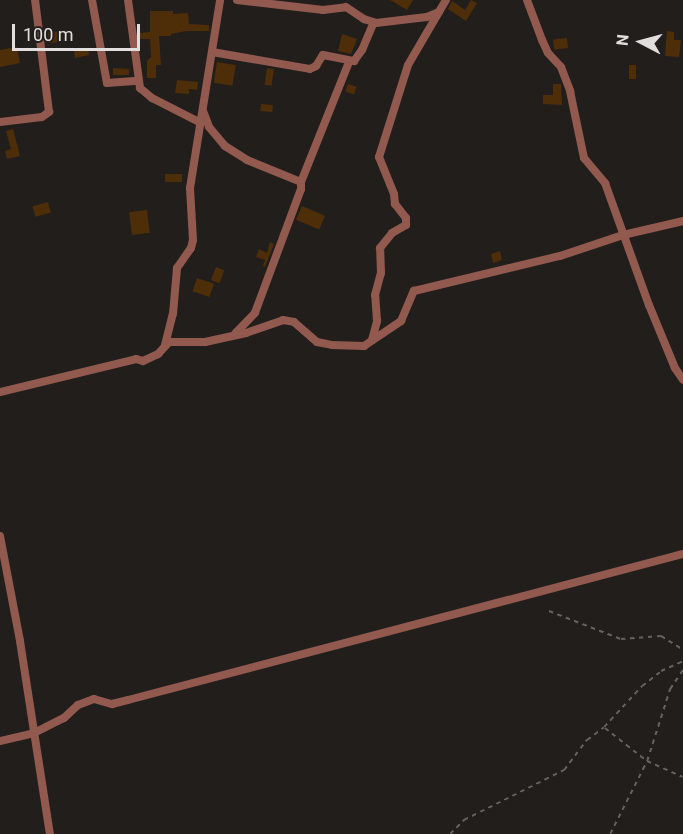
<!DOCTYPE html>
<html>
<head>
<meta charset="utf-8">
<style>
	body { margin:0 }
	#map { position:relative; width:683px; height:834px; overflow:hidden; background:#221e1c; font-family:Roboto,sans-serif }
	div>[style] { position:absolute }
	.building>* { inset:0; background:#4e2d09; transform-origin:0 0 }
	.path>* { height:1.5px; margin-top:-0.75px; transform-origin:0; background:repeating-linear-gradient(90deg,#64615f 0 4.5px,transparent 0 9px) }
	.minor>* { height:8px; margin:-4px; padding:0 4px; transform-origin:4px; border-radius:4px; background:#92594e }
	span { translate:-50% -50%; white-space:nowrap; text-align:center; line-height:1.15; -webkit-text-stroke:5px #221e1c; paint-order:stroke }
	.north { position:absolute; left:611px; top:12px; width:60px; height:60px; -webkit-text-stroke:4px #221e1c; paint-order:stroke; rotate:276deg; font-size:16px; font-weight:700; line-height:24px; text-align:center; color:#e1dedd }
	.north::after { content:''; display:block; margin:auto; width:21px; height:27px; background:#e1dedd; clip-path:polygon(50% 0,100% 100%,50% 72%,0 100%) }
	.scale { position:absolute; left:12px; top:24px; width:128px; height:27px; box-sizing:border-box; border:3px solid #e1dedd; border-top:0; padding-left:8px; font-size:18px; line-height:21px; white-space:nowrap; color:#e1dedd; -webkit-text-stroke:4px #221e1c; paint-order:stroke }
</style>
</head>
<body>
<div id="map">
	<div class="building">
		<i style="clip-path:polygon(390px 0,413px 0,407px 10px)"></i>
		<i style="clip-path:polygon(471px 0,477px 3px,466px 21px,448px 9px,452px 1px,465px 10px)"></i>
		<i style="clip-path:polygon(150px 11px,173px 11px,173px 14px,188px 13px,189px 24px,209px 25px,209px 31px,186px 31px,171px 34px,171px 36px,159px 36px,161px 65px,156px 65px,156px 78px,147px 78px,147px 61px,151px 57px,150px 39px,140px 39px,139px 33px,150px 32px)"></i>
		<i style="left:62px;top:31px;width:11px;height:16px;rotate:85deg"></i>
		<i style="clip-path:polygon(667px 31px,674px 32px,674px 40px,681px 40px,679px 57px,665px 56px)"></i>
		<i style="clip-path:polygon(342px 34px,357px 39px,351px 54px,338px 51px)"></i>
		<i style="left:567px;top:38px;width:10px;height:14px;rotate:84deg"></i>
		<i style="clip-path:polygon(17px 47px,20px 63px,0 67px,0 50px)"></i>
		<i style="clip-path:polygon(88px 49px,89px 55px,75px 58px,74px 51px)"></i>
		<i style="left:217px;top:62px;width:19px;height:21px;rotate:9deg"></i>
		<i style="left:629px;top:65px;width:7px;height:14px"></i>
		<i style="clip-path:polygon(113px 68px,129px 69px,129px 75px,113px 75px)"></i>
		<i style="left:267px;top:68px;width:7px;height:17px;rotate:8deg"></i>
		<i style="clip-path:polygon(177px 80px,198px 82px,197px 90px,189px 89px,189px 94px,175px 93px)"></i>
		<i style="left:348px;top:84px;width:9px;height:8px;rotate:18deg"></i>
		<i style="clip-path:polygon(553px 84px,561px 84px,562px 105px,543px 104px,543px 95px,553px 95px)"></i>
		<i style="left:261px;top:104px;width:12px;height:7px;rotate:5deg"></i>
		<i style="clip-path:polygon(13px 129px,20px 156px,7px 159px,5px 151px,11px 149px,6px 131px)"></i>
		<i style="left:165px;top:174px;width:17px;height:8px"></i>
		<i style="left:48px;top:202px;width:11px;height:16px;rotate:75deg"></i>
		<i style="left:302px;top:206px;width:25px;height:15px;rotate:23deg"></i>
		<i style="left:147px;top:210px;width:23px;height:18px;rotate:83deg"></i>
		<i style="clip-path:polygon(270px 242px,274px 244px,265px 267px,263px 266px,265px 260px,256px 257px,259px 249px,267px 253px)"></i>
		<i style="clip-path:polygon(500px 251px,502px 260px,493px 263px,491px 254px)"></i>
		<i style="left:216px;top:267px;width:9px;height:14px;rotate:21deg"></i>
		<i style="left:197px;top:278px;width:18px;height:14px;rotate:19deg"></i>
	</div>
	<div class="path">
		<i style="left:549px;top:611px;width:77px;rotate:21.3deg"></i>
		<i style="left:621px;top:639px;width:40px;rotate:-4.3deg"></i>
		<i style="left:661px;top:636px;width:26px;rotate:32deg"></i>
		<i style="left:605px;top:728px;width:53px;rotate:38.2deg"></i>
		<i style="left:647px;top:761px;width:39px;rotate:24deg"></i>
		<i style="left:450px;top:834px;width:20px;rotate:-45deg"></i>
		<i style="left:464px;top:820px;width:112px;rotate:-26.6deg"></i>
		<i style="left:564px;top:770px;width:38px;rotate:-53deg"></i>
		<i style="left:587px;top:740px;width:21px;rotate:-37deg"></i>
		<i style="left:604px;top:727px;width:56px;rotate:-47.2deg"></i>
		<i style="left:642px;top:686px;width:24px;rotate:-38deg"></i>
		<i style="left:661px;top:671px;width:24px;rotate:-24deg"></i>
		<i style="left:610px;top:834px;width:82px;rotate:-63.1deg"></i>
		<i style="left:647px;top:761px;width:76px;rotate:-72.3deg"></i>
		<i style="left:670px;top:689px;width:23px;rotate:-56deg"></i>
	</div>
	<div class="minor">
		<i style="left:92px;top:0;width:84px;rotate:79.8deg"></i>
		<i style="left:107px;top:83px;width:31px;rotate:-4deg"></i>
		<i style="left:128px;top:0;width:89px;rotate:82.2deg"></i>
		<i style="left:140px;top:88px;width:16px;rotate:40deg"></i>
		<i style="left:152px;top:98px;width:55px;rotate:27deg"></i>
		<i style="left:237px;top:0;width:87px;rotate:6.6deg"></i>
		<i style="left:323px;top:10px;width:23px;rotate:-7deg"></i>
		<i style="left:346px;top:7px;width:22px;rotate:34deg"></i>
		<i style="left:364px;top:19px;width:13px;rotate:18deg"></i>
		<i style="left:376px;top:23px;width:51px;rotate:-6.7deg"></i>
		<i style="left:427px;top:17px;width:13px;rotate:-23deg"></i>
		<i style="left:527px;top:0;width:43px;rotate:69.4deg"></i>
		<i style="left:542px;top:40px;width:14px;rotate:65deg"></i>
		<i style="left:548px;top:53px;width:19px;rotate:47deg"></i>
		<i style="left:561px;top:67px;width:26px;rotate:69deg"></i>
		<i style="left:570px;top:91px;width:68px;rotate:78.2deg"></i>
		<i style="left:584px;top:158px;width:33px;rotate:50deg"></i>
		<i style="left:605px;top:183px;width:130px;rotate:70.2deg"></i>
		<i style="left:649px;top:305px;width:68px;rotate:67.6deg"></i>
		<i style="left:675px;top:368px;width:14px;rotate:56deg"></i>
		<i style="left:212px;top:52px;width:99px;rotate:9.8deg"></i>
		<i style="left:310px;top:69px;width:7px;rotate:-27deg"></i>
		<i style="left:316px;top:66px;width:13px;rotate:-58deg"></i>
		<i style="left:323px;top:55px;width:32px;rotate:11deg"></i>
		<i style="left:354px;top:61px;width:14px;rotate:-54deg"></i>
		<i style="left:362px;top:50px;width:30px;rotate:-67deg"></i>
		<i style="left:203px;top:111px;width:17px;rotate:69deg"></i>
		<i style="left:209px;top:127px;width:25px;rotate:50deg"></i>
		<i style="left:225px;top:146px;width:26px;rotate:32deg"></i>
		<i style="left:247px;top:160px;width:58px;rotate:22.2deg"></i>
		<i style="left:301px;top:182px;width:7px;rotate:90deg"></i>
		<i style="left:301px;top:189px;width:132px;rotate:110.4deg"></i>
		<i style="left:255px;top:313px;width:28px;rotate:134deg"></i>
		<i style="left:0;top:122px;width:42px;rotate:-6.8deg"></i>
		<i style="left:42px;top:117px;width:9px;rotate:-36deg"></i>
		<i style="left:49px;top:112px;width:113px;rotate:-97.1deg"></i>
		<i style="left:301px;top:182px;width:129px;rotate:-68.2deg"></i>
		<i style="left:372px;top:340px;width:20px;rotate:-75deg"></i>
		<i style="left:377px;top:321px;width:26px;rotate:-94deg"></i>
		<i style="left:375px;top:295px;width:23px;rotate:-75deg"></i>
		<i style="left:381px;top:273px;width:25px;rotate:-92deg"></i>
		<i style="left:380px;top:248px;width:19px;rotate:-51deg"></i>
		<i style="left:392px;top:233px;width:16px;rotate:-30deg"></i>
		<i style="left:406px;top:225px;width:7px;rotate:-90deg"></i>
		<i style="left:406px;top:218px;width:18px;rotate:-128deg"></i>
		<i style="left:395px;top:204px;width:10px;rotate:-96deg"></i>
		<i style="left:394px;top:194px;width:40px;rotate:-112deg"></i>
		<i style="left:379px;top:157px;width:96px;rotate:-72.5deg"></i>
		<i style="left:408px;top:65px;width:75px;rotate:-59.7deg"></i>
		<i style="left:165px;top:345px;width:32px;rotate:-76deg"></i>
		<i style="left:173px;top:314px;width:46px;rotate:-85deg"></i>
		<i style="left:177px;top:268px;width:24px;rotate:-55deg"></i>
		<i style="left:191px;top:248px;width:8px;rotate:-76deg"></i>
		<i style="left:193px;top:240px;width:52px;rotate:-93.3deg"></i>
		<i style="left:190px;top:188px;width:190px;rotate:-80.9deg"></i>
		<i style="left:0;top:392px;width:140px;rotate:-13.6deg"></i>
		<i style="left:136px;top:359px;width:7px;rotate:16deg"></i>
		<i style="left:143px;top:361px;width:17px;rotate:-25deg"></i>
		<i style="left:158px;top:354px;width:16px;rotate:-47deg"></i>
		<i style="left:169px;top:342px;width:36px"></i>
		<i style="left:205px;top:342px;width:42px;rotate:-12.4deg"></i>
		<i style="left:246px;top:333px;width:39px;rotate:-19deg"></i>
		<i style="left:283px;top:320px;width:11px;rotate:10deg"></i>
		<i style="left:294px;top:322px;width:30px;rotate:41deg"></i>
		<i style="left:317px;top:342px;width:15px;rotate:11deg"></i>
		<i style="left:332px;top:345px;width:32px;rotate:2deg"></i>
		<i style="left:364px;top:346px;width:45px;rotate:-34deg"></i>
		<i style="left:401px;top:321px;width:33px;rotate:-67deg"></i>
		<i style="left:414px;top:291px;width:150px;rotate:-13.5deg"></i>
		<i style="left:560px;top:256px;width:66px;rotate:-18.4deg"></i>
		<i style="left:623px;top:235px;width:62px;rotate:-13.1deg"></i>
		<i style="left:0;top:536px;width:107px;rotate:79.2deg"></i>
		<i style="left:20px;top:641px;width:195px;rotate:81.2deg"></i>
		<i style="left:0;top:741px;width:35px;rotate:-13deg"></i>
		<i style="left:34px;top:733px;width:34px;rotate:-27deg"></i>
		<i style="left:64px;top:718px;width:19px;rotate:-43deg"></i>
		<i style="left:78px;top:705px;width:17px;rotate:-21deg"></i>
		<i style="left:94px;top:699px;width:19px;rotate:16deg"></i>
		<i style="left:112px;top:704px;width:16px;rotate:-14deg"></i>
		<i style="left:128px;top:700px;width:574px;rotate:-14.74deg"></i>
	</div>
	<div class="north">N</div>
	<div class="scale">100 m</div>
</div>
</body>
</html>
